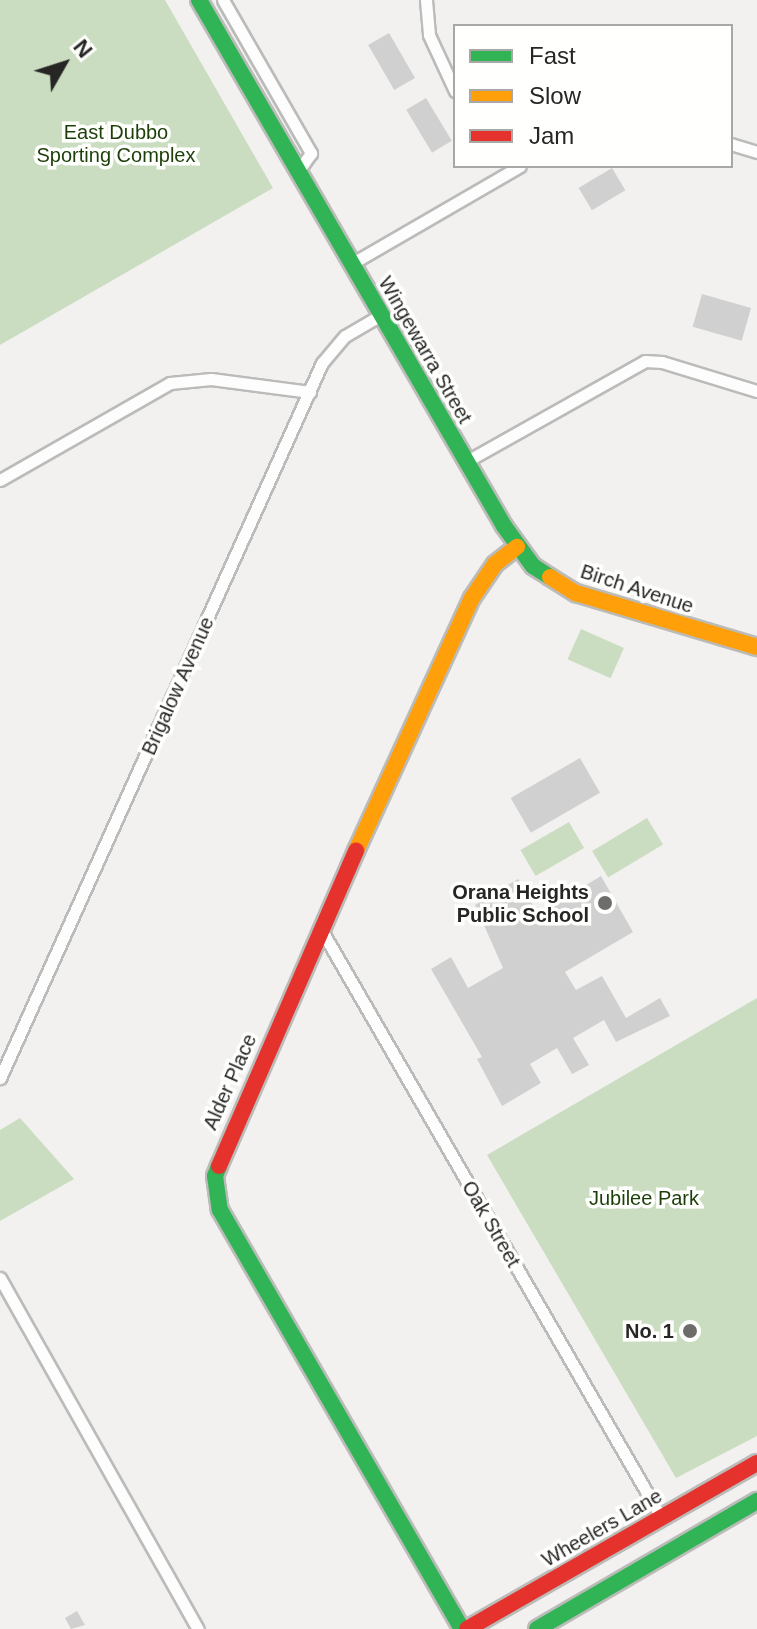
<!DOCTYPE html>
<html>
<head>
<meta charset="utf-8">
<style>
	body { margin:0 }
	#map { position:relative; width:757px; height:1629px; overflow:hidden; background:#f2f1ef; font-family:Arial,sans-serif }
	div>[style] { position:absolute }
	.green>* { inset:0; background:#caddc1; transform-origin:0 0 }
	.building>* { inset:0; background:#d1d0d0; transform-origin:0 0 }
	.roads { filter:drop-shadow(2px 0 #bbbbb9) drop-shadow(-2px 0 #bbbbb9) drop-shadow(0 2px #bbbbb9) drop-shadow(0 -2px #bbbbb9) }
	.street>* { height:11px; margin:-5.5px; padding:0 5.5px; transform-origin:5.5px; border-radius:5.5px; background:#fdfdfd }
	.fast>* { height:16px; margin:-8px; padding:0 8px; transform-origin:8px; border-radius:8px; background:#30b455 }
	.slow>* { height:16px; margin:-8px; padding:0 8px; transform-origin:8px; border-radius:8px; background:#ff9f0a }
	.jam>* { height:16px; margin:-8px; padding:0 8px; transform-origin:8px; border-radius:8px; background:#e5322d }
	.dots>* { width:22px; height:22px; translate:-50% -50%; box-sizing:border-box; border:4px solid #fffffe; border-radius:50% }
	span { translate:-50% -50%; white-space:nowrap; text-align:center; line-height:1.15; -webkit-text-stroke:7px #fffffe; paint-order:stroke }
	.park-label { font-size:20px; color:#1c3f09 }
	.street-label { font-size:20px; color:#262624 }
	.poi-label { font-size:20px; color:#262624; font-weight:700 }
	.right { translate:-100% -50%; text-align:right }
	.legend { position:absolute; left:453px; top:24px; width:280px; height:144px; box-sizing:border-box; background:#fffffe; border:2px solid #a8a8a7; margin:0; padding:10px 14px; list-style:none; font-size:24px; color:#262624 }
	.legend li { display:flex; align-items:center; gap:16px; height:40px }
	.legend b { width:40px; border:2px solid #a8a8a7 }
	.north { position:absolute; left:24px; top:24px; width:80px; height:80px; -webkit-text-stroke:6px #fffffe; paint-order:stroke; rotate:51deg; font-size:22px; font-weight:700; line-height:32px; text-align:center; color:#262624 }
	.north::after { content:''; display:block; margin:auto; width:28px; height:36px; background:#262624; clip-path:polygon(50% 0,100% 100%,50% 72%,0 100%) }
</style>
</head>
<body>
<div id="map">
	<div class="green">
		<i style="clip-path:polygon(0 0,165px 0,273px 188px,0 345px)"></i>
		<i style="left:581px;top:629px;width:47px;height:33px;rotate:24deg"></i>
		<i style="left:647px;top:818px;width:31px;height:64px;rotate:59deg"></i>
		<i style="left:569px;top:822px;width:30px;height:56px;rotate:60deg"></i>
		<i style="clip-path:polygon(757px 998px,757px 1436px,676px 1478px,487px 1155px)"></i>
		<i style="clip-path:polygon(20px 1118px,74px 1179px,0 1221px,0 1130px)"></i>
	</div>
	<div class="building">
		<i style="left:389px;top:33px;width:52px;height:24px;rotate:60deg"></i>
		<i style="left:426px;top:98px;width:50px;height:23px;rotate:59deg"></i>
		<i style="left:612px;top:168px;width:26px;height:39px;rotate:59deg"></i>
		<i style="left:702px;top:294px;width:51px;height:34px;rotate:16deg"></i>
		<i style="left:580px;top:758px;width:40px;height:80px;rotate:60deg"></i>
		<i style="clip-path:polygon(601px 876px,633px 932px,565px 972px,576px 990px,602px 976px,626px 1018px,660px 998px,670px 1016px,616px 1042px,604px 1020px,573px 1038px,589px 1065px,572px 1074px,557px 1048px,530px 1064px,541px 1083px,502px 1106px,477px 1059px,482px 1057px,431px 969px,451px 957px,468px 988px,503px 968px,475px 905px,518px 879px,538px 914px)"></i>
		<i style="clip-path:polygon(77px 1611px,85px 1625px,71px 1629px,65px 1618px)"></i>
	</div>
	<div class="roads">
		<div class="street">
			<i style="left:223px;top:0;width:177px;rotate:60.1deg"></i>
			<i style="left:311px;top:153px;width:24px;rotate:125deg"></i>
			<i style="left:426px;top:0;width:35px;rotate:85deg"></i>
			<i style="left:429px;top:35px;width:62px;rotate:65.1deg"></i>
			<i style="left:731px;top:144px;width:27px;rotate:17deg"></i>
			<i style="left:351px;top:264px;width:195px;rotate:-30.1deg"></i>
			<i style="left:467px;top:461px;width:204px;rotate:-29.3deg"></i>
			<i style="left:645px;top:361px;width:17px;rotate:3deg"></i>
			<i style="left:662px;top:362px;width:99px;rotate:17deg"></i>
			<i style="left:0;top:480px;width:196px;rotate:-29.7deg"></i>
			<i style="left:170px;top:383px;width:41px;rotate:-5.6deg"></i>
			<i style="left:211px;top:379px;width:100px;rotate:7.5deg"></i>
			<i style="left:322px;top:931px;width:677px;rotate:59.95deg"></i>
			<i style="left:0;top:1078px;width:784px;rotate:-65.76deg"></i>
			<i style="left:322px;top:363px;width:35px;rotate:-50deg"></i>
			<i style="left:345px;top:336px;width:42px;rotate:-30.3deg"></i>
			<i style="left:0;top:1278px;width:403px;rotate:60.6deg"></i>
		</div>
		<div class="fast">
			<i style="left:199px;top:0;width:608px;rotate:59.89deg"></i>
			<i style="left:504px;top:526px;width:49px;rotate:54.1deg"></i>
			<i style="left:533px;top:566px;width:20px;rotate:33deg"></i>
			<i style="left:219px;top:1166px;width:11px;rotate:112deg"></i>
			<i style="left:215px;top:1176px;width:34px;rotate:82deg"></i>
			<i style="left:220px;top:1210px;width:484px;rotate:60deg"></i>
			<i style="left:537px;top:1629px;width:255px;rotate:-30.2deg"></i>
		</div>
		<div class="slow">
			<i style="left:550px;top:577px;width:31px;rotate:32deg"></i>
			<i style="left:576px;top:593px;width:189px;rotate:16.6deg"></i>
			<i style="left:356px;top:851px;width:278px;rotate:-65.4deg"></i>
			<i style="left:472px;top:598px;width:41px;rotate:-55.9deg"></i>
			<i style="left:495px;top:564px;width:28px;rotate:-38deg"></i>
		</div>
		<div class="jam">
			<i style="left:219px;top:1166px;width:344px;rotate:-66.5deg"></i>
			<i style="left:467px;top:1629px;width:334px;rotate:-29.8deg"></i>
		</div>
	</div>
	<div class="dots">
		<i style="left:605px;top:903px;background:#6d6d6b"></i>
		<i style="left:690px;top:1331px;background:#6d6d6b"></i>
	</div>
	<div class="park-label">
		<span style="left:116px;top:144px">East Dubbo<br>Sporting Complex</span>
		<span style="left:644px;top:1198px">Jubilee Park</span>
	</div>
	<div class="street-label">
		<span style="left:425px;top:350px;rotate:60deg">Wingewarra Street</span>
		<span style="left:637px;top:589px;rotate:18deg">Birch Avenue</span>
		<span style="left:178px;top:686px;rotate:-66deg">Brigalow Avenue</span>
		<span style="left:230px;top:1082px;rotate:-66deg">Alder Place</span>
		<span style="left:491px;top:1224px;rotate:60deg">Oak Street</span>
		<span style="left:602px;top:1528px;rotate:-30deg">Wheelers Lane</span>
	</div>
	<div class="poi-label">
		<span class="right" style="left:589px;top:904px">Orana Heights<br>Public School</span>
		<span class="right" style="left:674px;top:1331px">No. 1</span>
	</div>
	<ul class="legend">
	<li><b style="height:10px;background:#30b455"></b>Fast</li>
	<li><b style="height:10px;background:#ff9f0a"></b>Slow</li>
	<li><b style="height:10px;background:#e5322d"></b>Jam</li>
	</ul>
	<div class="north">N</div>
</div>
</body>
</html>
